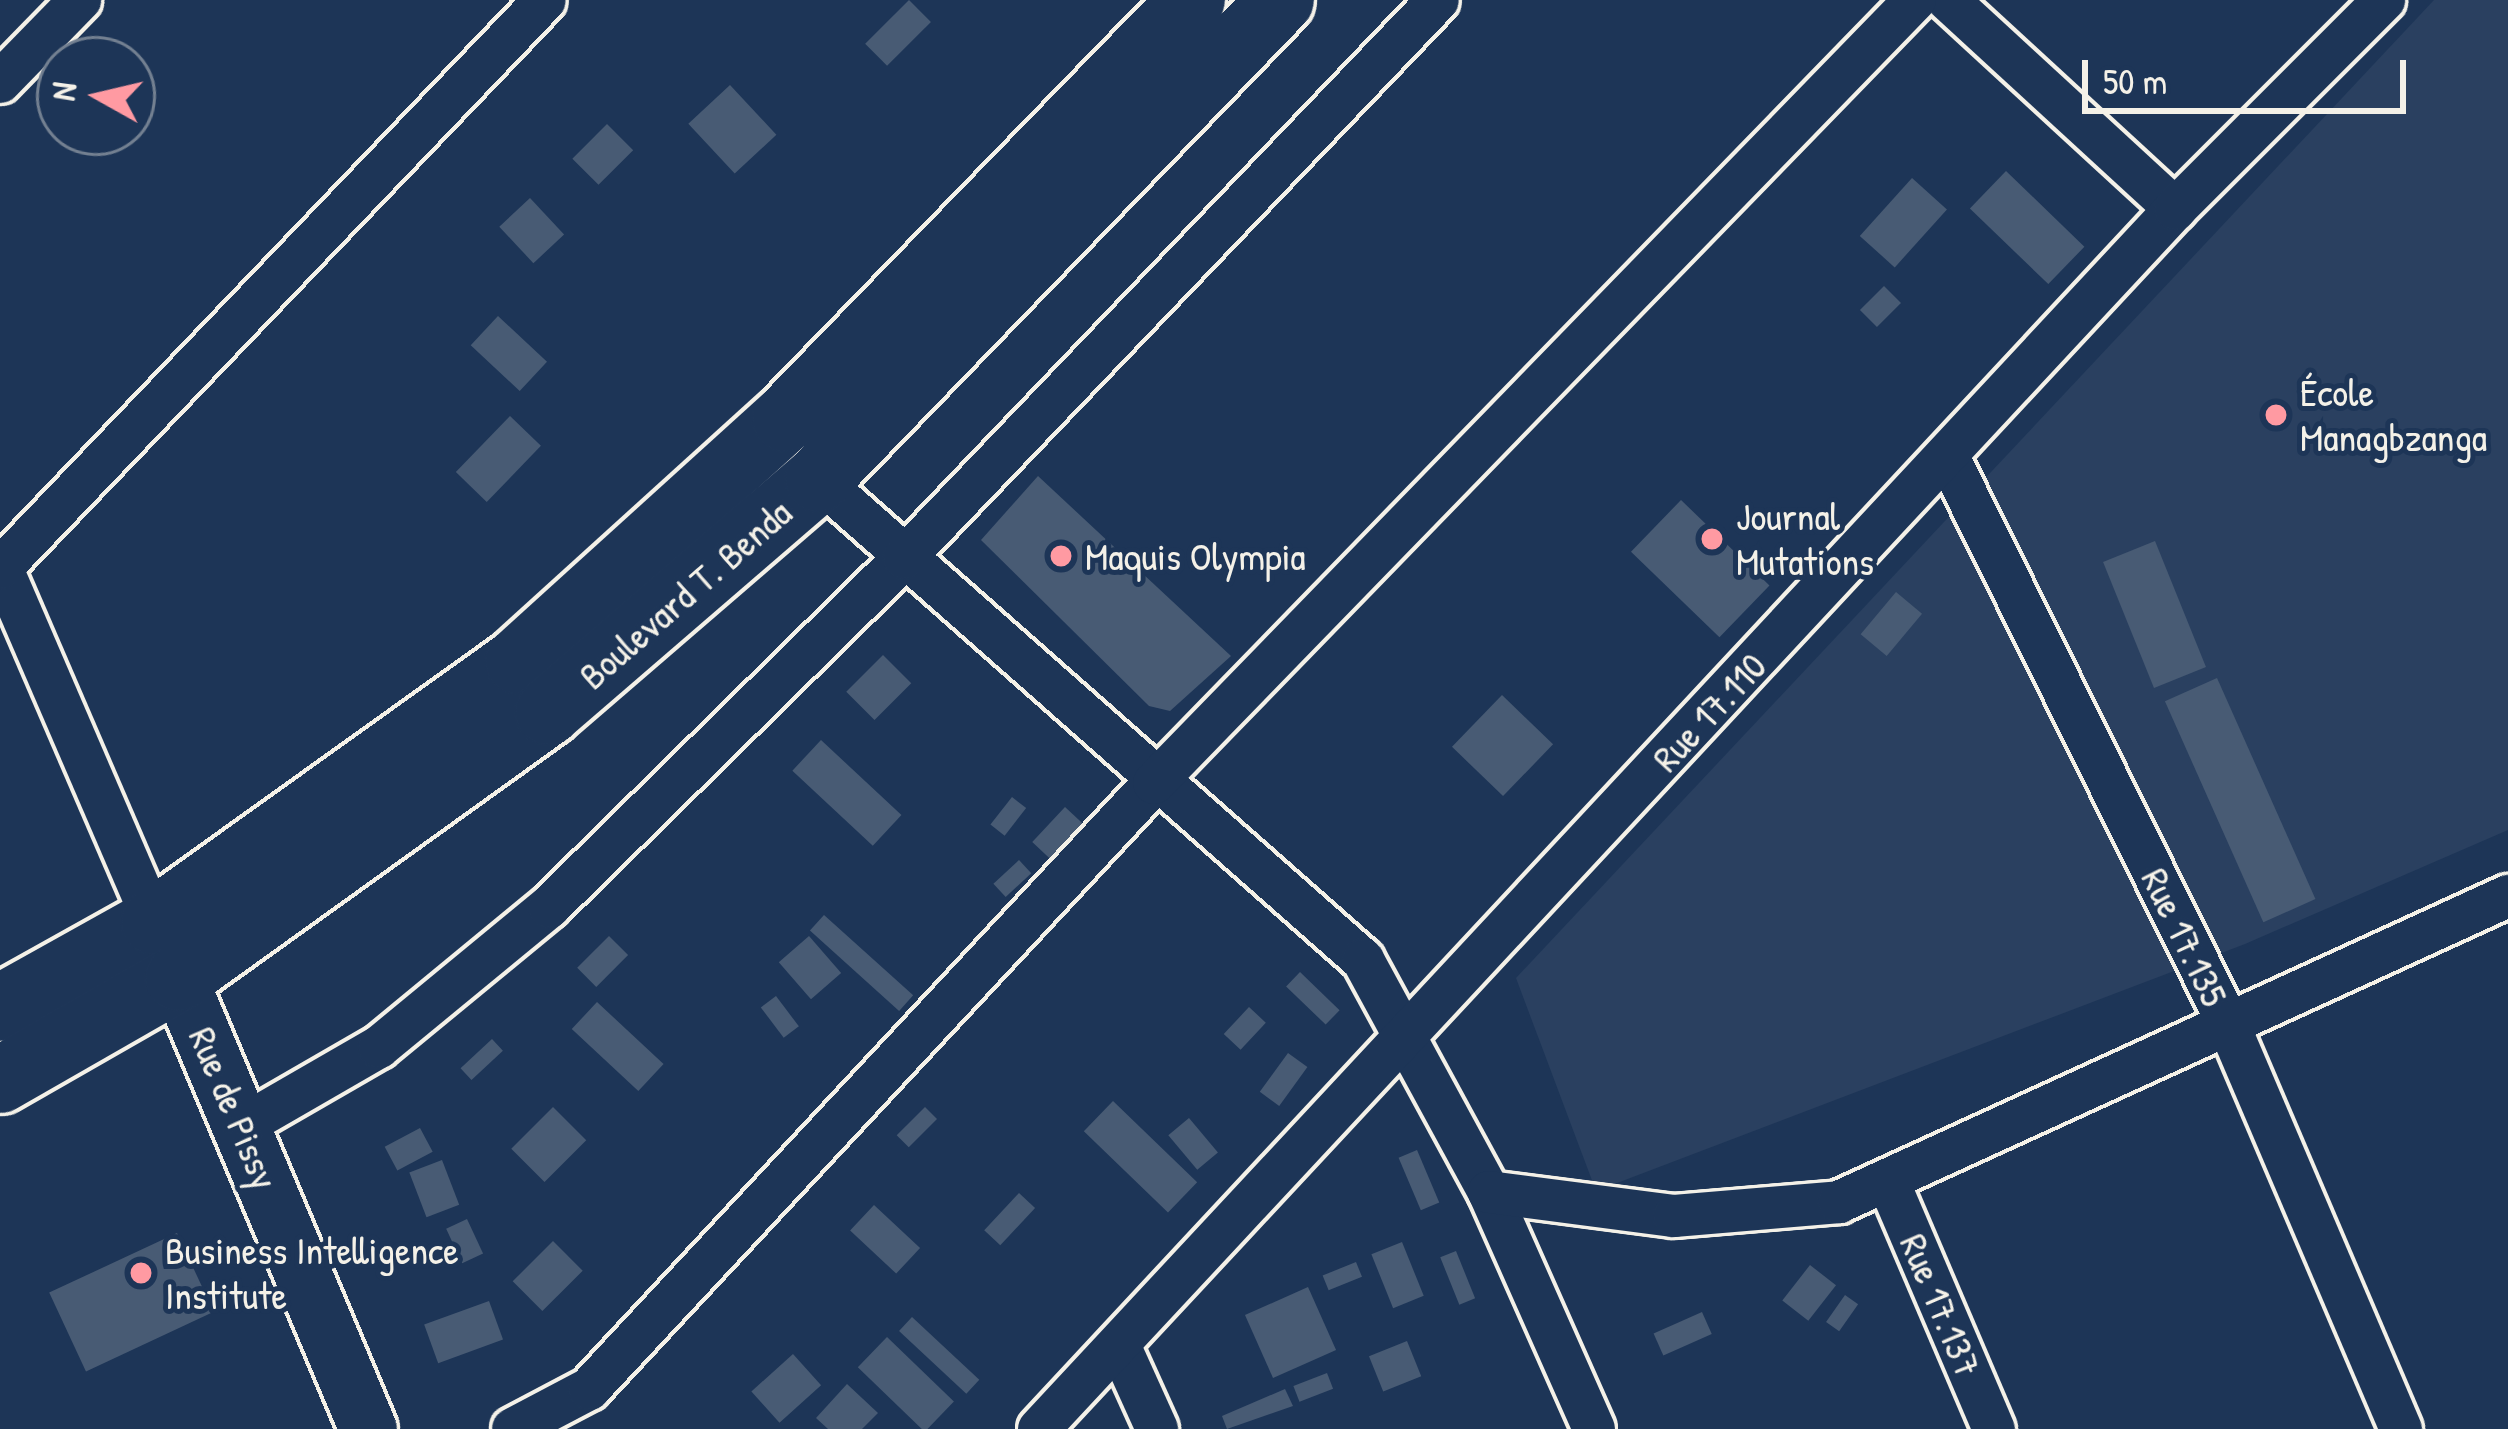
<!DOCTYPE html>
<html>
<head>
<meta charset="utf-8">
<style>
	body { margin:0 }
	#map { position:relative; width:2508px; height:1429px; overflow:hidden; background:#1d3557; font-family:"Patrick Hand",sans-serif }
	div>[style] { position:absolute }
	.built>* { inset:0; background:#2a4060 }
	.building>* { inset:0; background:#485b74; transform-origin:0 0 }
	.roads { filter:drop-shadow(3px 0 #f4f1e8) drop-shadow(-3px 0 #f4f1e8) drop-shadow(0 3px #f4f1e8) drop-shadow(0 -3px #f4f1e8) }
	.street>* { height:42px; margin:-21px; padding:0 21px; transform-origin:21px; border-radius:21px; background:#1d3557 }
	.secondary>* { height:57px; margin:-28.5px; padding:0 28.5px; transform-origin:28.5px; border-radius:28.5px; background:#1d3557 }
	.highway>* { height:66px; margin:-33px; padding:0 33px; transform-origin:33px; border-radius:33px; background:#1d3557 }
	.dots>* { width:33px; height:33px; translate:-50% -50%; box-sizing:border-box; border:6px solid #1d3557; border-radius:50% }
	span { translate:-50% -50%; white-space:nowrap; text-align:center; line-height:1.15; -webkit-text-stroke:10px #1d3557; paint-order:stroke }
	.poi-label { font-size:39px; color:#f4f1e8 }
	.left { translate:0 -50%; text-align:left }
	.street-label { font-size:39px; color:#f4f1e8 }
	.north { position:absolute; left:36px; top:36px; width:120px; height:120px; box-sizing:border-box; background:#1d3557; border:3px solid #738091; border-radius:50%; rotate:278deg; font-size:33px; font-weight:700; line-height:48px; text-align:center; color:#f4f1e8 }
	.north::after { content:''; display:block; margin:auto; width:42px; height:54px; background:#ff9aa2; clip-path:polygon(50% 0,100% 100%,50% 72%,0 100%) }
	.scale { position:absolute; left:2082px; top:60px; width:324px; height:54px; box-sizing:border-box; border:6px solid #f4f1e8; border-top:0; padding-left:15px; font-size:36px; line-height:42px; white-space:nowrap; color:#f4f1e8; -webkit-text-stroke:9px #1d3557; paint-order:stroke }
</style>
</head>
<body>
<div id="map">
	<div class="built">
		<i style="clip-path:polygon(2434px 0,2508px 0,2508px 830px,2245px 944px,1596px 1191px,1516px 978px)"></i>
	</div>
	<div class="building">
		<i style="left:909px;top:0;width:31px;height:62px;rotate:45deg"></i>
		<i style="left:730px;top:85px;width:68px;height:57px;rotate:47deg"></i>
		<i style="left:607px;top:124px;width:37px;height:49px;rotate:45deg"></i>
		<i style="left:2006px;top:171px;width:109px;height:52px;rotate:44deg"></i>
		<i style="left:1912px;top:178px;width:47px;height:78px;rotate:42deg"></i>
		<i style="left:530px;top:198px;width:50px;height:42px;rotate:47deg"></i>
		<i style="left:1884px;top:286px;width:24px;height:34px;rotate:45deg"></i>
		<i style="left:498px;top:316px;width:67px;height:40px;rotate:43deg"></i>
		<i style="left:510px;top:416px;width:43px;height:78px;rotate:44deg"></i>
		<i style="clip-path:polygon(1038px 476px,1231px 656px,1170px 711px,1149px 706px,981px 540px)"></i>
		<i style="left:1681px;top:500px;width:123px;height:72px;rotate:44deg"></i>
		<i style="left:2155px;top:541px;width:136px;height:56px;rotate:68deg"></i>
		<i style="left:1896px;top:592px;width:34px;height:55px;rotate:40deg"></i>
		<i style="left:883px;top:655px;width:40px;height:52px;rotate:45deg"></i>
		<i style="left:2217px;top:678px;width:242px;height:57px;rotate:66deg"></i>
		<i style="left:1502px;top:695px;width:71px;height:72px;rotate:44deg"></i>
		<i style="left:821px;top:740px;width:110px;height:42px;rotate:43deg"></i>
		<i style="left:1012px;top:797px;width:18px;height:35px;rotate:38deg"></i>
		<i style="left:1065px;top:807px;width:25px;height:48px;rotate:43deg"></i>
		<i style="left:1019px;top:860px;width:18px;height:35px;rotate:47deg"></i>
		<i style="left:824px;top:915px;width:120px;height:21px;rotate:42deg"></i>
		<i style="left:609px;top:936px;width:27px;height:45px;rotate:45deg"></i>
		<i style="left:809px;top:936px;width:49px;height:40px;rotate:49deg"></i>
		<i style="left:1300px;top:972px;width:55px;height:20px;rotate:44deg"></i>
		<i style="left:776px;top:996px;width:38px;height:19px;rotate:53deg"></i>
		<i style="left:597px;top:1002px;width:91px;height:37px;rotate:43deg"></i>
		<i style="left:1249px;top:1007px;width:23px;height:37px;rotate:43deg"></i>
		<i style="left:492px;top:1039px;width:16px;height:43px;rotate:47deg"></i>
		<i style="left:1288px;top:1053px;width:24px;height:48px;rotate:36deg"></i>
		<i style="left:1113px;top:1101px;width:117px;height:42px;rotate:44deg"></i>
		<i style="left:553px;top:1107px;width:47px;height:59px;rotate:45deg"></i>
		<i style="left:925px;top:1107px;width:17px;height:40px;rotate:45deg"></i>
		<i style="left:1189px;top:1118px;width:45px;height:27px;rotate:50deg"></i>
		<i style="left:420px;top:1128px;width:27px;height:40px;rotate:62deg"></i>
		<i style="left:1417px;top:1150px;width:57px;height:20px;rotate:67deg"></i>
		<i style="left:442px;top:1160px;width:48px;height:35px;rotate:69deg"></i>
		<i style="left:1019px;top:1193px;width:22px;height:51px;rotate:43deg"></i>
		<i style="left:874px;top:1205px;width:63px;height:35px;rotate:43deg"></i>
		<i style="left:467px;top:1219px;width:38px;height:23px;rotate:65deg"></i>
		<i style="left:177px;top:1233px;width:87px;height:141px;rotate:65deg"></i>
		<i style="left:553px;top:1241px;width:42px;height:57px;rotate:45deg"></i>
		<i style="left:1402px;top:1242px;width:58px;height:33px;rotate:68deg"></i>
		<i style="left:1456px;top:1251px;width:51px;height:17px;rotate:68deg"></i>
		<i style="left:1356px;top:1262px;width:16px;height:36px;rotate:68deg"></i>
		<i style="left:1810px;top:1265px;width:33px;height:45px;rotate:38deg"></i>
		<i style="left:1308px;top:1287px;width:69px;height:69px;rotate:66deg"></i>
		<i style="left:1845px;top:1295px;width:16px;height:33px;rotate:35deg"></i>
		<i style="left:489px;top:1301px;width:41px;height:69px;rotate:70deg"></i>
		<i style="left:1702px;top:1312px;width:24px;height:53px;rotate:66deg"></i>
		<i style="left:912px;top:1317px;width:92px;height:19px;rotate:43deg"></i>
		<i style="left:887px;top:1337px;width:93px;height:42px;rotate:44deg"></i>
		<i style="left:1407px;top:1341px;width:38px;height:41px;rotate:68deg"></i>
		<i style="left:793px;top:1354px;width:42px;height:56px;rotate:48deg"></i>
		<i style="left:1327px;top:1373px;width:17px;height:36px;rotate:69deg"></i>
		<i style="clip-path:polygon(847px 1384px,878px 1413px,862px 1429px,828px 1429px,816px 1418px)"></i>
		<i style="clip-path:polygon(1285px 1389px,1293px 1406px,1227px 1429px,1222px 1416px)"></i>
	</div>
	<div class="roads">
		<div class="street">
			<i style="left:1948px;top:0;width:309px;rotate:42.6deg"></i>
			<i style="left:0;top:82px;width:115px;rotate:-45.7deg"></i>
			<i style="left:1947px;top:455px;width:629px;rotate:63.68deg"></i>
			<i style="left:2226px;top:1019px;width:446px;rotate:66.9deg"></i>
			<i style="left:818px;top:479px;width:727px;rotate:41.43deg"></i>
			<i style="left:1363px;top:960px;width:264px;rotate:61.5deg"></i>
			<i style="left:1489px;top:1192px;width:259px;rotate:66.1deg"></i>
			<i style="left:0;top:564px;width:390px;rotate:66.7deg"></i>
			<i style="left:1px;top:568px;width:786px;rotate:-46.24deg"></i>
			<i style="left:242px;top:1126px;width:158px;rotate:-30deg"></i>
			<i style="left:379px;top:1047px;width:220px;rotate:-39.5deg"></i>
			<i style="left:549px;top:907px;width:498px;rotate:-44.5deg"></i>
			<i style="left:904px;top:558px;width:772px;rotate:-46.26deg"></i>
			<i style="left:1888px;top:1181px;width:270px;rotate:66.9deg"></i>
			<i style="left:1489px;top:1192px;width:187px;rotate:7.4deg"></i>
			<i style="left:1674px;top:1216px;width:166px;rotate:-4.8deg"></i>
			<i style="left:1839px;top:1202px;width:736px;rotate:-24.58deg"></i>
			<i style="left:1120px;top:1347px;width:90px;rotate:65.7deg"></i>
			<i style="left:513px;top:1429px;width:86px;rotate:-27.8deg"></i>
			<i style="left:589px;top:1389px;width:829px;rotate:-47.01deg"></i>
			<i style="left:1154px;top:783px;width:1092px;rotate:-45.82deg"></i>
			<i style="left:1039px;top:1429px;width:1667px;rotate:-47.04deg"></i>
			<i style="left:2175px;top:209px;width:296px;rotate:-45deg"></i>
		</div>
		<div class="secondary">
			<i style="left:160px;top:935px;width:536px;rotate:67.17deg"></i>
		</div>
		<div class="highway">
			<i style="left:0;top:1008px;width:176px;rotate:-29.2deg"></i>
			<i style="left:154px;top:922px;width:448px;rotate:-35.6deg"></i>
			<i style="left:518px;top:661px;width:360px;rotate:-42.2deg"></i>
			<i style="left:785px;top:419px;width:584px;rotate:-45.83deg"></i>
			<i style="left:0;top:1080px;width:205px;rotate:-29.8deg"></i>
			<i style="left:178px;top:978px;width:456px;rotate:-35.7deg"></i>
			<i style="left:548px;top:712px;width:357px;rotate:-40.8deg"></i>
			<i style="left:818px;top:479px;width:666px;rotate:-45.97deg"></i>
		</div>
	</div>
	<div class="dots">
		<i style="left:2276px;top:415px;background:#ff9aa2"></i>
		<i style="left:1712px;top:539px;background:#ff9aa2"></i>
		<i style="left:1061px;top:556px;background:#ff9aa2"></i>
		<i style="left:141px;top:1273px;background:#ff9aa2"></i>
	</div>
	<div class="poi-label">
		<span class="left" style="left:2300px;top:415px">École<br>Managbzanga</span>
		<span class="left" style="left:1736px;top:539px">Journal<br>Mutations</span>
		<span class="left" style="left:1085px;top:556px">Maquis Olympia</span>
		<span class="left" style="left:165px;top:1273px">Business Intelligence<br>Institute</span>
	</div>
	<div class="street-label">
		<span style="left:685px;top:594px;rotate:-41deg">Boulevard T. Benda</span>
		<span style="left:1709px;top:712px;rotate:-47deg">Rue 17.110</span>
		<span style="left:2185px;top:937px;rotate:64deg">Rue 17.135</span>
		<span style="left:234px;top:1108px;rotate:67deg">Rue de Pissy</span>
		<span style="left:1941px;top:1305px;rotate:67deg">Rue 17.137</span>
	</div>
	<div class="north">N</div>
	<div class="scale">50 m</div>
</div>
</body>
</html>
